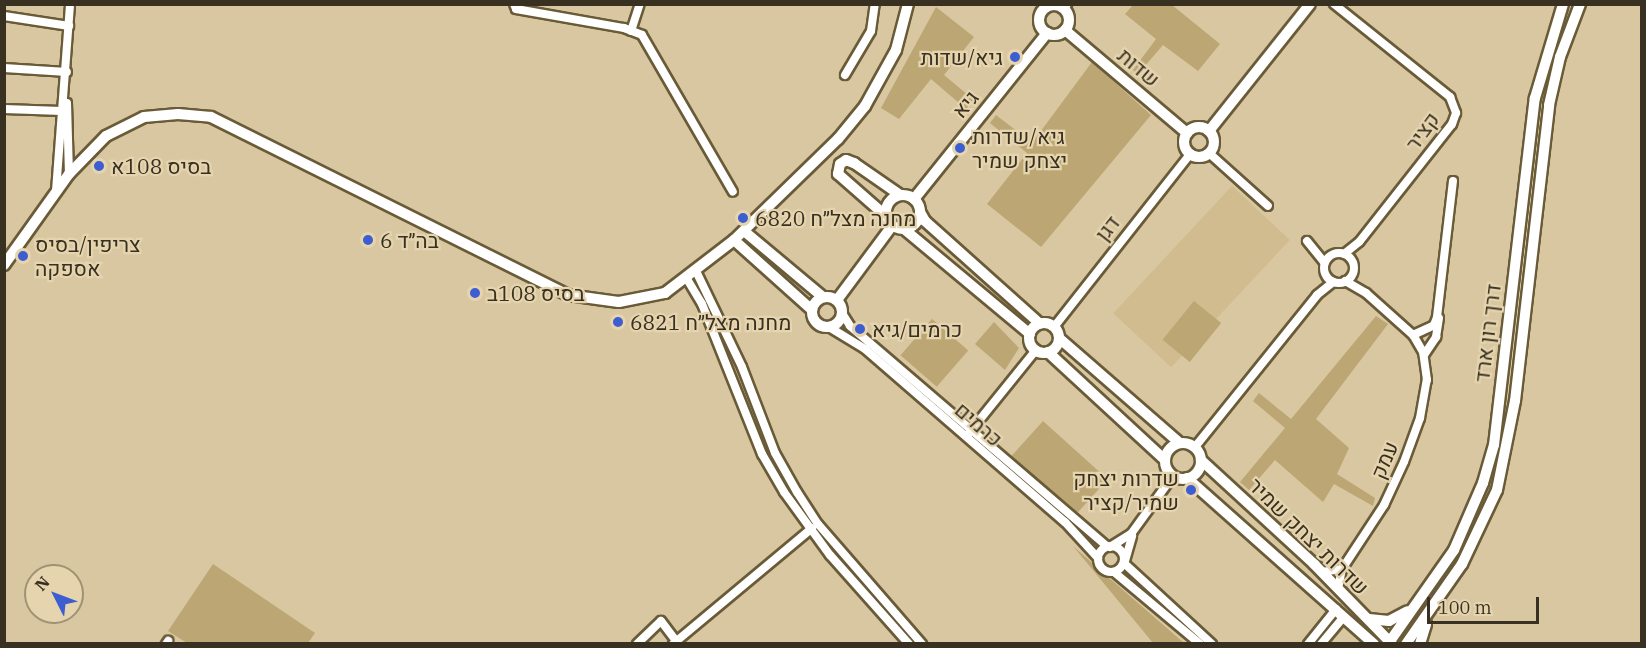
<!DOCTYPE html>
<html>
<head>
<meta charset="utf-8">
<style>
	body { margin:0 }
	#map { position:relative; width:1646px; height:648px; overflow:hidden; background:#d8c7a0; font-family:"IBM Plex Serif",Heebo,serif }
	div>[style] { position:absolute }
	.built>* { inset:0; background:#d0bc8f; transform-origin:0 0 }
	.green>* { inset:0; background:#bca674; transform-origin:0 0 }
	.roads { filter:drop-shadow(2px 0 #6a5b38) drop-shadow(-2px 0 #6a5b38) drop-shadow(0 2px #6a5b38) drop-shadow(0 -2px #6a5b38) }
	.street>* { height:8px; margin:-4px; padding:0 4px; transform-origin:4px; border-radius:4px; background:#fff }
	.street>.ring { margin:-4px; padding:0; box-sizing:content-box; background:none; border:8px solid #fff; border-radius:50% }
	.secondary>* { height:10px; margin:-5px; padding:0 5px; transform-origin:5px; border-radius:5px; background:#fff }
	.secondary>.ring { margin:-5px; padding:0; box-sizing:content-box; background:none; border:10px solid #fff; border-radius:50% }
	.dots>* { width:16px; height:16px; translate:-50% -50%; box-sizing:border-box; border:3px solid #e5d4ad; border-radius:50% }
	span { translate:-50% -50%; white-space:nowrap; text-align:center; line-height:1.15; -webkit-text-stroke:4.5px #e5d4ad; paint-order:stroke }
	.poi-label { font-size:21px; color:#383122 }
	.right { translate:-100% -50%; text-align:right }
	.left { translate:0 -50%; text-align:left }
	.street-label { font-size:21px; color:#383122 }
	.frame { position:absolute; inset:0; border:6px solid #383122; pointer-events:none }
	.north { position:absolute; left:24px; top:564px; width:60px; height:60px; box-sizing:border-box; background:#e5d4ad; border:2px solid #a09375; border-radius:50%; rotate:312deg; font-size:16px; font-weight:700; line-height:24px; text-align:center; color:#383122 }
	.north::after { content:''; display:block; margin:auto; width:21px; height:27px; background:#3d5ed0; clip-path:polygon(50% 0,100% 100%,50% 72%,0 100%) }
	.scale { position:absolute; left:1427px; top:597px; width:112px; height:27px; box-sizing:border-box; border:3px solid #383122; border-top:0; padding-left:8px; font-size:18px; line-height:21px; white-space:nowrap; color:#383122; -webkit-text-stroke:4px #e5d4ad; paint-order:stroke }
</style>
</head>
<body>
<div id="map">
	<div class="built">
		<i style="left:1232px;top:186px;width:79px;height:174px;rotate:43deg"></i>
	</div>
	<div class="green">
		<i style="clip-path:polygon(1134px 4px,1172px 5px,1220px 44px,1198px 71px,1163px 45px,1138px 74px,1133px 70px,1156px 39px,1125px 14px)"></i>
		<i style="clip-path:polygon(936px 7px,974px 37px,944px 75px,974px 100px,966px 109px,931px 79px,899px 119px,881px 108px)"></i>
		<i style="clip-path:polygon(1092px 62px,1151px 115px,1041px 247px,987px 204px,1027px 153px,990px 123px,996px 115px,1032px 143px)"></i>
		<i style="left:1194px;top:301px;width:35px;height:50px;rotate:39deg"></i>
		<i style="clip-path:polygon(1376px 316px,1388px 324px,1316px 419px,1349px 448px,1337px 474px,1375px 498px,1373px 506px,1334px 484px,1323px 502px,1275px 460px,1249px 490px,1240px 482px,1285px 428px,1253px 401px,1259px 393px,1291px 419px)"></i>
		<i style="left:932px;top:319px;width:48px;height:48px;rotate:41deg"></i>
		<i style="clip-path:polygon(994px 322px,1019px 348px,1005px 370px,975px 344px)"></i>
		<i style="left:1043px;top:421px;width:87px;height:48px;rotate:42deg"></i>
		<i style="clip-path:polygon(1073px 546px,1115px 583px,1184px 643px,1153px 643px)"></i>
		<i style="clip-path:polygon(213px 564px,315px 633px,308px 643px,187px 643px,168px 631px)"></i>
	</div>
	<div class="roads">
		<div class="street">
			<i style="left:514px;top:4px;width:5px;rotate:68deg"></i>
			<i style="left:516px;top:9px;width:110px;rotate:10deg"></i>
			<i style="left:624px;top:28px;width:19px;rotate:21deg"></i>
			<i style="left:642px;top:35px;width:181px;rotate:59.9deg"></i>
			<i style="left:1334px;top:4px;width:149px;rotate:38.7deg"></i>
			<i style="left:1450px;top:97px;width:17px;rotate:69deg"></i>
			<i style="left:1456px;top:113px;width:12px;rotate:110deg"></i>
			<i style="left:1452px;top:124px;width:150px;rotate:128.2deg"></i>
			<i style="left:1359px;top:242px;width:19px;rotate:141deg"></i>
			<i style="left:1064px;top:9px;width:6px;rotate:-59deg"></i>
			<i style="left:4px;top:16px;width:66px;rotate:8.7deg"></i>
			<i style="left:631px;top:31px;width:28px;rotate:-72deg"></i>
			<i style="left:4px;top:68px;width:63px;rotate:3.6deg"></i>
			<i style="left:845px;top:75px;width:51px;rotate:-59.4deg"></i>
			<i style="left:871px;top:31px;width:27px;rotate:-82deg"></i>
			<i style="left:67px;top:103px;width:71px;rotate:88.4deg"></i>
			<i style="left:4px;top:109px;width:58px;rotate:2deg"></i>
			<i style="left:1209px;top:153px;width:79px;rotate:41.9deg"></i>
			<i style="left:56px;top:191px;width:188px;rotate:-85.7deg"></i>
			<i style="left:1307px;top:241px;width:28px;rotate:51deg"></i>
			<i class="ring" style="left:1324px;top:253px;width:22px;height:22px"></i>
			<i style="left:696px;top:271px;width:106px;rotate:64.4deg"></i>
			<i style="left:742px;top:367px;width:92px;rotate:69deg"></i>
			<i style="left:775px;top:453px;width:45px;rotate:60.6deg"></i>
			<i style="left:797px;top:492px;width:38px;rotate:57deg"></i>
			<i style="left:818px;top:524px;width:159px;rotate:49.1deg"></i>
			<i style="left:687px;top:279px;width:29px;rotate:59deg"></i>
			<i style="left:702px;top:304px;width:162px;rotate:68.2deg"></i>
			<i style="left:762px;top:454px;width:44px;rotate:59.9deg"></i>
			<i style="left:784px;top:492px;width:78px;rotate:53.9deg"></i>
			<i style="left:830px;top:555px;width:119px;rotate:48.4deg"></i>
			<i style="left:842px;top:313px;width:15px;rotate:58deg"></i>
			<i style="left:850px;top:326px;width:338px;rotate:40.6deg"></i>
			<i style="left:829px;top:327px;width:42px;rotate:31.4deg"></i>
			<i style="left:865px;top:349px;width:264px;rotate:40.9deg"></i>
			<i style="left:1065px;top:522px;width:49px;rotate:47.5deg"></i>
			<i style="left:1054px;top:327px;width:220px;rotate:-51.8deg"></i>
			<i style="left:1413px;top:335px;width:23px;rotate:-25deg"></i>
			<i style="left:1434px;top:325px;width:9px;rotate:-69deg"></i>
			<i style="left:1437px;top:317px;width:137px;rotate:-83.3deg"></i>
			<i style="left:1424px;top:355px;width:22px;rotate:-56deg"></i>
			<i style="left:1436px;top:337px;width:19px;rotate:-81deg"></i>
			<i style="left:969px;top:433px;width:107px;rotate:-51.1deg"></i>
			<i style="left:1195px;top:447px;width:195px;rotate:-51.2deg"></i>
			<i style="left:1317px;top:295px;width:21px;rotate:-39deg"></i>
			<i class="ring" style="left:1098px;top:546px;width:18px;height:18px"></i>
			<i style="left:1110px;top:547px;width:25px;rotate:-32deg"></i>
			<i style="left:1131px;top:534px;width:72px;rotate:-54.1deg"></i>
			<i style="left:1125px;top:561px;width:26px;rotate:-74deg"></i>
			<i style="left:1125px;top:564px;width:118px;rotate:42.6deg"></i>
			<i style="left:1114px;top:572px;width:112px;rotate:39.9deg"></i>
			<i style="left:1322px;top:572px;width:20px;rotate:-9deg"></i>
			<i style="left:1338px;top:589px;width:20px;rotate:-79deg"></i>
			<i style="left:1342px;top:569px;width:77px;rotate:-56.7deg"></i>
			<i style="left:1384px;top:505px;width:47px;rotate:-65.1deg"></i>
			<i style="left:1404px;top:462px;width:47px;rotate:-70deg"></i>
			<i style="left:1420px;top:418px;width:39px;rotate:-80deg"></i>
			<i style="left:1427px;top:380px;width:28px;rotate:-98deg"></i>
			<i style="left:1423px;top:352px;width:20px;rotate:-120deg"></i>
			<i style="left:1413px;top:335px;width:63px;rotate:-138.2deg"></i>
			<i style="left:1366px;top:293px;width:24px;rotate:-150deg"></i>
			<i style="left:166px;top:644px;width:4px;rotate:-56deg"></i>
			<i style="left:637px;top:644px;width:33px;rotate:-44deg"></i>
			<i style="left:661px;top:621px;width:25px;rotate:53deg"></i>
			<i style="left:673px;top:644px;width:181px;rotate:-39.8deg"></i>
			<i style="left:1308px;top:644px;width:45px;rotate:-51.3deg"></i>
			<i style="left:1321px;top:644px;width:35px;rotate:-50deg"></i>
		</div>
		<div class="secondary">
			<i class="ring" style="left:1039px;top:5px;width:20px;height:20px"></i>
			<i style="left:1065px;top:30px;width:160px;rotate:40.2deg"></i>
			<i class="ring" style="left:1184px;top:127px;width:20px;height:20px"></i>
			<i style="left:1209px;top:131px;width:162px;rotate:-51.5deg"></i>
			<i class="ring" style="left:886px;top:195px;width:24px;height:24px"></i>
			<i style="left:914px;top:199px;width:213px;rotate:-51.3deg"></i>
			<i style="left:920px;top:212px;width:10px;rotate:61deg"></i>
			<i style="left:925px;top:221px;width:154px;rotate:41.8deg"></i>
			<i style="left:886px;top:216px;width:64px;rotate:-138.8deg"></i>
			<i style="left:838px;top:174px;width:10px;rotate:-79deg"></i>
			<i style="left:840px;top:164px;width:7px;rotate:-34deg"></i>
			<i style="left:846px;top:160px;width:9px;rotate:21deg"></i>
			<i style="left:854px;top:163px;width:56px;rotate:34.8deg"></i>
			<i style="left:904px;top:229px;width:164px;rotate:39.8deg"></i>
			<i style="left:744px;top:231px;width:103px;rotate:39.9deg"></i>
			<i style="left:734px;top:240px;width:105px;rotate:41.9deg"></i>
			<i style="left:4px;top:265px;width:112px;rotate:-54.5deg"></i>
			<i style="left:69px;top:174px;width:53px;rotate:-45.8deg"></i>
			<i style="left:106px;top:136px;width:42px;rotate:-26.6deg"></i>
			<i style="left:144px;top:117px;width:34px;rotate:-5deg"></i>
			<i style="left:178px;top:114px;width:33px;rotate:5deg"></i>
			<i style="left:211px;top:117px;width:399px;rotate:26.5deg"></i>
			<i style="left:568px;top:295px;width:51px;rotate:7.8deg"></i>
			<i style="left:619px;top:302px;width:47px;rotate:-11.1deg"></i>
			<i style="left:665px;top:293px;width:87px;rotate:-37.5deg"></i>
			<i style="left:734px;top:240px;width:145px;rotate:-44.2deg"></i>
			<i style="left:838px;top:139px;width:43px;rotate:-50.7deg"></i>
			<i style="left:865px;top:106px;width:64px;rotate:-61deg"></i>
			<i style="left:896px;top:50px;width:48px;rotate:-75.4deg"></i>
			<i class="ring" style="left:812px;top:297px;width:20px;height:20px"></i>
			<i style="left:837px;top:300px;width:92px;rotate:-53.4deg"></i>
			<i class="ring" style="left:1029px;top:323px;width:20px;height:20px"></i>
			<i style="left:1059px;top:338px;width:160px;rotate:41deg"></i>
			<i style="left:1048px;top:352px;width:159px;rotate:42.7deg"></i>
			<i class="ring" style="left:1165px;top:443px;width:26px;height:26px"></i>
			<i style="left:1201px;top:460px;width:154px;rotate:42.6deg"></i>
			<i style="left:1314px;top:564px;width:112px;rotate:45.7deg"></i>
			<i style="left:1187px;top:478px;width:250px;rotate:41.6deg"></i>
			<i style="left:1369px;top:619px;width:20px;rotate:6deg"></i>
			<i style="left:1389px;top:621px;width:21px;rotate:-28deg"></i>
			<i style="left:1388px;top:644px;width:115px;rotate:-54.9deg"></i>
			<i style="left:1454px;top:550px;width:73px;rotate:-66.6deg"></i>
			<i style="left:1483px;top:483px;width:40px;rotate:-74deg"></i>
			<i style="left:1494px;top:445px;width:349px;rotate:-83.3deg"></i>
			<i style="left:1535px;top:98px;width:98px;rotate:-73.4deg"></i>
			<i style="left:1406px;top:644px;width:98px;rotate:-55deg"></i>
			<i style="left:1462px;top:564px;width:82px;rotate:-64.7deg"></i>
			<i style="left:1497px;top:490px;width:91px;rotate:-78.6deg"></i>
			<i style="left:1515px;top:401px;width:298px;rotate:-83.4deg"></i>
			<i style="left:1549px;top:105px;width:49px;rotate:-77.1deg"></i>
			<i style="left:1560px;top:57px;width:57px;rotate:-69.3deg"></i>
			<i style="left:1420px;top:644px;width:21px;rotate:-73deg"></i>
		</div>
	</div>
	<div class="dots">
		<i style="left:1015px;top:57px;background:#3d5ed0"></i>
		<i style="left:960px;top:148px;background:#3d5ed0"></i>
		<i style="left:99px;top:166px;background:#3d5ed0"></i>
		<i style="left:743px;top:218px;background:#3d5ed0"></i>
		<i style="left:368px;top:240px;background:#3d5ed0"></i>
		<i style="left:23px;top:256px;background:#3d5ed0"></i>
		<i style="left:475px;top:293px;background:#3d5ed0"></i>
		<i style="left:618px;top:322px;background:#3d5ed0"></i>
		<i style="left:860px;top:329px;background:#3d5ed0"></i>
		<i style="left:1191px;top:490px;background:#3d5ed0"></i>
	</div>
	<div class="poi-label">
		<span class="right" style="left:1003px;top:57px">גיא/שדות</span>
		<span class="left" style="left:972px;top:148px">גיא/שדרות<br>יצחק שמיר</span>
		<span class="left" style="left:111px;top:166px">בסיס 108א</span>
		<span class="left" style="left:755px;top:218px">מחנה מצל״ח 6820</span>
		<span class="left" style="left:380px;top:240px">בה״ד 6</span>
		<span class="left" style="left:35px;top:256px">צריפין/בסיס<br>אספקה</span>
		<span class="left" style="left:487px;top:293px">בסיס 108ב</span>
		<span class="left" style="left:630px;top:322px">מחנה מצל״ח 6821</span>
		<span class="left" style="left:872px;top:329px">כרמים/גיא</span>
		<span class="right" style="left:1179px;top:490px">שדרות יצחק<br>שמיר/קציר</span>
	</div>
	<div class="street-label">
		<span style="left:1139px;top:67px;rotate:40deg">שדות</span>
		<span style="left:965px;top:104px;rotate:-51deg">גיא</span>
		<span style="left:1422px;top:131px;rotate:-54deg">קציר</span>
		<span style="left:1107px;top:228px;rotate:-52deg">דגן</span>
		<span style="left:1487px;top:333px;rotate:-83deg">דרך רון ארד</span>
		<span style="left:979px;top:424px;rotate:41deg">כרמים</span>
		<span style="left:1384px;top:460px;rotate:-67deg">עמק</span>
		<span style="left:1309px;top:536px;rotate:44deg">שדרות יצחק שמיר</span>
	</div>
	<div class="frame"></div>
	<div class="north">N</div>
	<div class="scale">100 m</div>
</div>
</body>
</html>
